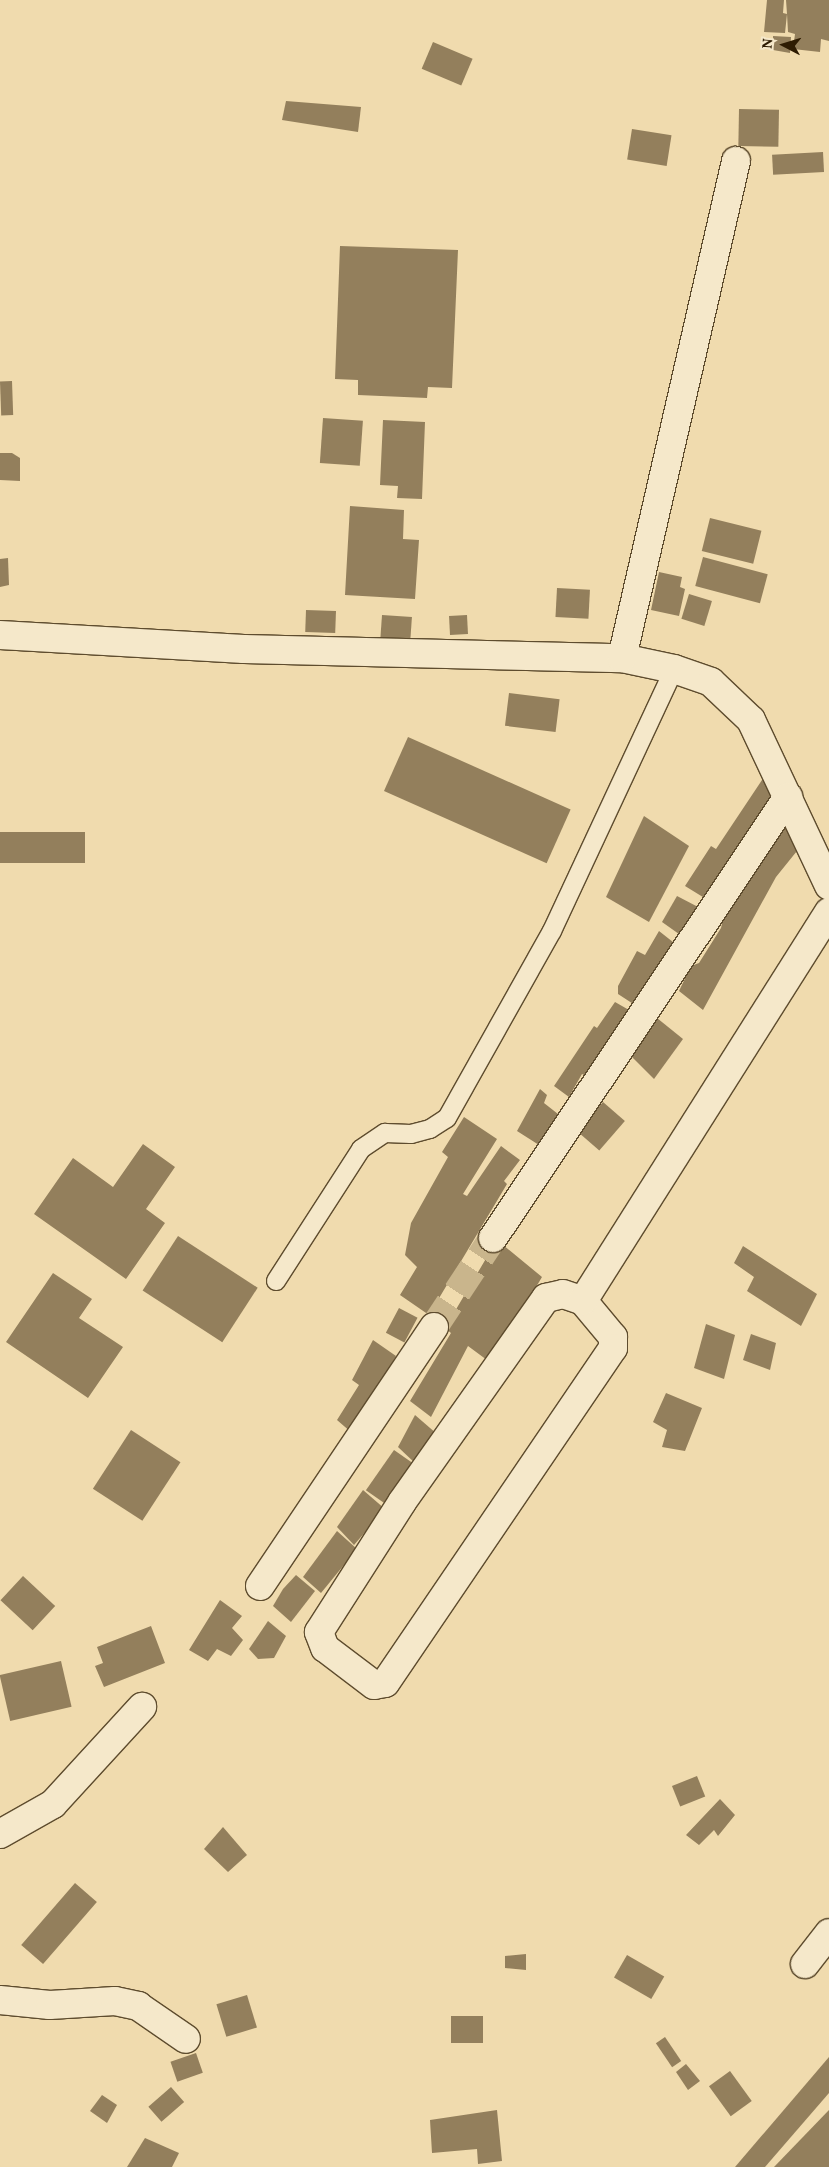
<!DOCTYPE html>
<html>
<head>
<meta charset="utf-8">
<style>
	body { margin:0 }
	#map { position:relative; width:829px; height:2167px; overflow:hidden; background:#f0dbae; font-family:Vollkorn,serif }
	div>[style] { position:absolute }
	.building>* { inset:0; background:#937f5c; transform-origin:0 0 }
	.street-tunnel>* { height:28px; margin-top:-14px; transform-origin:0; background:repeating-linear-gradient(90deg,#c9b58c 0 28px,transparent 0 42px) }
	.roads { filter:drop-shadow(1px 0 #5e4c2e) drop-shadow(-1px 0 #5e4c2e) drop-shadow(0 1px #5e4c2e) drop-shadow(0 -1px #5e4c2e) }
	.lane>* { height:18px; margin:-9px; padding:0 9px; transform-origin:9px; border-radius:9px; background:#f5e8ca }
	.street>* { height:28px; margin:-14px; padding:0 14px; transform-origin:14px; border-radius:14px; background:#f5e8ca }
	span { translate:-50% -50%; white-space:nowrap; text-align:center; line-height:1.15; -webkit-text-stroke:4px #f5e8ca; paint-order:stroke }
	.north { position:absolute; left:759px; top:20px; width:50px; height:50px; -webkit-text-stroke:4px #f5e8ca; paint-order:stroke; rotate:275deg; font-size:14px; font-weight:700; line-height:20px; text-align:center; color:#2e1c03 }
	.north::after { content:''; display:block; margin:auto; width:18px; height:22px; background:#2e1c03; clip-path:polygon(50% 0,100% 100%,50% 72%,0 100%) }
</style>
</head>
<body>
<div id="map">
	<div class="building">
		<i style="clip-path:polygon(767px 0,784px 0,783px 13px,787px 14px,786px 0,829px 0,829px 41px,821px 39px,820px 52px,793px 49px,795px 34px,788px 32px,787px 14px,785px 33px,764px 32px)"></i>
		<i style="clip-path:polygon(773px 36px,791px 37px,790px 53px,773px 50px)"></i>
		<i style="left:433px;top:42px;width:43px;height:29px;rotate:23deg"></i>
		<i style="clip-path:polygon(286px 101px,361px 107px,358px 132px,282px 120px)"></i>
		<i style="left:739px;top:109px;width:40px;height:37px;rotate:1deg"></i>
		<i style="left:632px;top:129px;width:40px;height:31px;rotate:9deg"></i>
		<i style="left:823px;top:152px;width:20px;height:51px;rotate:87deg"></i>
		<i style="clip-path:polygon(340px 246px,458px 250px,452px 388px,428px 387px,427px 398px,358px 395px,358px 380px,335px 379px)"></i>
		<i style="left:12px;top:381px;width:34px;height:12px;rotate:88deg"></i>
		<i style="left:323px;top:418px;width:40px;height:45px;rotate:4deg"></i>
		<i style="clip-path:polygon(383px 420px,425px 422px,422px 499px,397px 498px,398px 486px,380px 485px)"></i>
		<i style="clip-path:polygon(0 453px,12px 453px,20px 458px,20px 481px,0 480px)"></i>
		<i style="clip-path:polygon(350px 506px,404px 510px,403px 539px,419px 540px,415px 599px,345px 595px)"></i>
		<i style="left:710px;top:518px;width:53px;height:34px;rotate:14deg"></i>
		<i style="left:703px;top:557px;width:67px;height:30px;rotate:15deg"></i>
		<i style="clip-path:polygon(8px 558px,9px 585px,0 587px,0 559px)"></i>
		<i style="clip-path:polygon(659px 572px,682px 577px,680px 587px,685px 589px,679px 616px,651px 610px)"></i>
		<i style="left:557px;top:588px;width:33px;height:29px;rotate:3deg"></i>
		<i style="left:689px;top:594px;width:24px;height:26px;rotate:17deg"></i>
		<i style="left:306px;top:610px;width:30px;height:22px;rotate:2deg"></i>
		<i style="left:382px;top:615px;width:30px;height:34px;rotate:4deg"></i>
		<i style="left:467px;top:615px;width:19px;height:18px;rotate:87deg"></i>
		<i style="left:509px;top:693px;width:51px;height:33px;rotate:7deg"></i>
		<i style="left:408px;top:737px;width:178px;height:59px;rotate:24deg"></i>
		<i style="clip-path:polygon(770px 768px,785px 794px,711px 902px,685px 886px,711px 846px,716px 849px)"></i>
		<i style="clip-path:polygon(644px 816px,689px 846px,649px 922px,606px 897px)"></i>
		<i style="clip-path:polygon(781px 823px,801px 846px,776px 877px,703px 1010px,679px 991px,691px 966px,699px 963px,721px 928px,725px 911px)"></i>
		<i style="left:0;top:832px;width:85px;height:31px"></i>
		<i style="clip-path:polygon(677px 896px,702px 909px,686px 939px,662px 922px)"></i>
		<i style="clip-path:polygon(659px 931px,678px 946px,641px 1009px,618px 994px,618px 986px,637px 951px,645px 955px)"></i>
		<i style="clip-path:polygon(615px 1002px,629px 1010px,624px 1017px,629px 1021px,588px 1077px,582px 1074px,569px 1097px,554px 1086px,594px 1026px,597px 1028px)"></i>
		<i style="clip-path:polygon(657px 1018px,683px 1039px,654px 1079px,632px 1057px)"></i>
		<i style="clip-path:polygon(540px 1089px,547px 1095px,544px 1103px,558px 1114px,539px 1145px,517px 1131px)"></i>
		<i style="left:603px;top:1102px;width:29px;height:39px;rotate:41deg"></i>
		<i style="clip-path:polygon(464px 1117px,497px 1139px,463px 1194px,467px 1196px,501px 1146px,520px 1160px,504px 1181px,507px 1184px,429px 1315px,400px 1295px,417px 1267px,405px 1255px,411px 1223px,448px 1157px,442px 1152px)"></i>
		<i style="clip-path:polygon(143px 1144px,175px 1167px,146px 1209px,165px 1223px,126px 1279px,34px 1214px,73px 1158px,113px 1187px)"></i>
		<i style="left:178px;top:1236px;width:95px;height:65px;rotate:33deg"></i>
		<i style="clip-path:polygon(497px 1240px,542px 1277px,491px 1363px,468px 1346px,431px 1417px,410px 1401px,451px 1333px,445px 1328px)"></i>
		<i style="clip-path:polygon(743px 1246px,817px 1294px,801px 1326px,747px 1291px,754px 1277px,734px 1263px)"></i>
		<i style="clip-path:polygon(53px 1273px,92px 1299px,79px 1318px,123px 1347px,88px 1398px,6px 1342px)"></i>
		<i style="left:399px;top:1308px;width:21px;height:28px;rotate:28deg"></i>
		<i style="clip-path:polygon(706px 1324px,735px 1335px,724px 1379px,694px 1368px)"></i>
		<i style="clip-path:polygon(751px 1334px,776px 1343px,770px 1370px,743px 1360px)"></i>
		<i style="clip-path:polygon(373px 1340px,396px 1356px,352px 1433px,337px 1420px,359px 1385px,352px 1380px)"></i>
		<i style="clip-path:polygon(666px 1393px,702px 1408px,685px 1451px,662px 1447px,667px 1430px,653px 1422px)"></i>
		<i style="clip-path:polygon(415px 1415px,437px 1434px,417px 1465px,398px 1447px)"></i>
		<i style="left:131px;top:1430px;width:59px;height:70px;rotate:33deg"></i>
		<i style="left:394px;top:1450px;width:28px;height:49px;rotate:35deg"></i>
		<i style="clip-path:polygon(363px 1490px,385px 1509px,354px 1545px,337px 1527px)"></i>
		<i style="clip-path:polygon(337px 1531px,357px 1549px,321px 1593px,303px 1577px)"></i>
		<i style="clip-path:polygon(296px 1575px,315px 1591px,291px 1622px,273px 1606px,283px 1589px)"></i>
		<i style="left:23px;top:1576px;width:44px;height:33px;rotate:43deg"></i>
		<i style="clip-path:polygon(220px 1600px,242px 1616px,232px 1628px,243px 1640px,231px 1656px,217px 1649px,208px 1661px,189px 1650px)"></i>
		<i style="clip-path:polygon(268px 1621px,286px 1636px,274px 1658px,258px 1659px,249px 1649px)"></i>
		<i style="clip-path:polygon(151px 1626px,165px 1663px,104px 1687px,95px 1666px,103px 1663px,97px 1647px)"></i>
		<i style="left:61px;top:1661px;width:47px;height:63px;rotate:77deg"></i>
		<i style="left:697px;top:1776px;width:22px;height:27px;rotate:68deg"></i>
		<i style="clip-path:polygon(720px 1799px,735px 1815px,718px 1836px,714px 1830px,699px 1845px,686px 1835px)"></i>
		<i style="clip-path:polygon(223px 1827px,247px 1855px,228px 1872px,204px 1849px)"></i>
		<i style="left:75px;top:1883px;width:29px;height:82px;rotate:41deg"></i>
		<i style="clip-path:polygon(526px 1954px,526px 1970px,505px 1968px,505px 1956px)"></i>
		<i style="left:627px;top:1955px;width:43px;height:26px;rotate:30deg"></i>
		<i style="left:247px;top:1995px;width:34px;height:32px;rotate:73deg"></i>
		<i style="left:451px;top:2016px;width:32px;height:27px"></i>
		<i style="left:665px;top:2037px;width:29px;height:11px;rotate:56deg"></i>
		<i style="left:196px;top:2053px;width:21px;height:27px;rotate:71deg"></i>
		<i style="clip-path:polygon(829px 2057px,829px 2093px,765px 2167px,735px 2167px)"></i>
		<i style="clip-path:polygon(686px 2064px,700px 2081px,688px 2090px,676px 2072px)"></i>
		<i style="left:730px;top:2071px;width:37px;height:26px;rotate:54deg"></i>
		<i style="left:171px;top:2087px;width:20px;height:30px;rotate:49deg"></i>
		<i style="clip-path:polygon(102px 2095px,117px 2105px,107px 2123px,90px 2111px)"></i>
		<i style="clip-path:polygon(497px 2110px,502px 2161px,478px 2164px,477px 2149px,432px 2153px,430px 2120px)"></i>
		<i style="clip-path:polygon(829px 2110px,829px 2167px,774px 2167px)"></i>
		<i style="clip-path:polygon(145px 2138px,179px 2153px,172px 2167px,127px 2167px)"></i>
	</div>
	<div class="street-tunnel">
		<i style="left:434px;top:1327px;width:107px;rotate:-56.5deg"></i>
	</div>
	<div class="roads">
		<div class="lane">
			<i style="left:276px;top:1281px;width:157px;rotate:-57.2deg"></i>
			<i style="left:361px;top:1149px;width:29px;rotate:-34deg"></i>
			<i style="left:385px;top:1133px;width:26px;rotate:2deg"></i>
			<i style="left:411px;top:1134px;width:20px;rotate:-15deg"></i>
			<i style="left:430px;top:1129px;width:20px;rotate:-33deg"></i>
			<i style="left:447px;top:1118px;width:214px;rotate:-60.7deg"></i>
			<i style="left:552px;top:931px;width:289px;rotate:-65deg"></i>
		</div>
		<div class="street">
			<i style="left:0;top:635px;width:244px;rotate:3.3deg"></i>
			<i style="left:244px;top:649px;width:378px;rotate:1.4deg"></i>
			<i style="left:622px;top:658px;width:53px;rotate:11.9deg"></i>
			<i style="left:674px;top:669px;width:39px;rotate:19deg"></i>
			<i style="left:711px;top:682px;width:55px;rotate:43.5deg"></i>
			<i style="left:751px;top:720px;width:183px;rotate:64.8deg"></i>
			<i style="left:622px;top:658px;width:510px;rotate:-77.08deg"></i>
			<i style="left:493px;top:1238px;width:531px;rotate:-56.22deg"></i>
			<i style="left:563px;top:1294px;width:21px;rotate:19deg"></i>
			<i style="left:583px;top:1301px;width:47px;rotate:50.2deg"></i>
			<i style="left:613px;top:1337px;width:11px;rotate:90deg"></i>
			<i style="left:613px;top:1348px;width:405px;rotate:124.2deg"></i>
			<i style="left:385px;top:1683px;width:11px;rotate:170deg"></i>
			<i style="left:374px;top:1685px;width:61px;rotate:-142.9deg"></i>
			<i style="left:325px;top:1648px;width:17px;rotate:-111deg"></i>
			<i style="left:319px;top:1632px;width:154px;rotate:-57.4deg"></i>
			<i style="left:402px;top:1502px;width:250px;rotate:-54.8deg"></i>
			<i style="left:546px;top:1298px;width:17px;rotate:-13deg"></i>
			<i style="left:583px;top:1301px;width:460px;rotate:-57.7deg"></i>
			<i style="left:260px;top:1586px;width:312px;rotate:-56.1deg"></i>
			<i style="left:0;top:1834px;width:61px;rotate:-29.5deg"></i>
			<i style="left:53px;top:1804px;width:132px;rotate:-47.5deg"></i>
			<i style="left:805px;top:1964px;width:39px;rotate:-52deg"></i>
			<i style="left:0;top:2000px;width:50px;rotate:5.7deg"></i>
			<i style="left:50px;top:2005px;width:65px;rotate:-3.5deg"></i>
			<i style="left:115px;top:2001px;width:24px;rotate:12deg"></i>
			<i style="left:138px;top:2006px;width:58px;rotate:34.5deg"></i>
		</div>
	</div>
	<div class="north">N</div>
</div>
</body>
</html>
